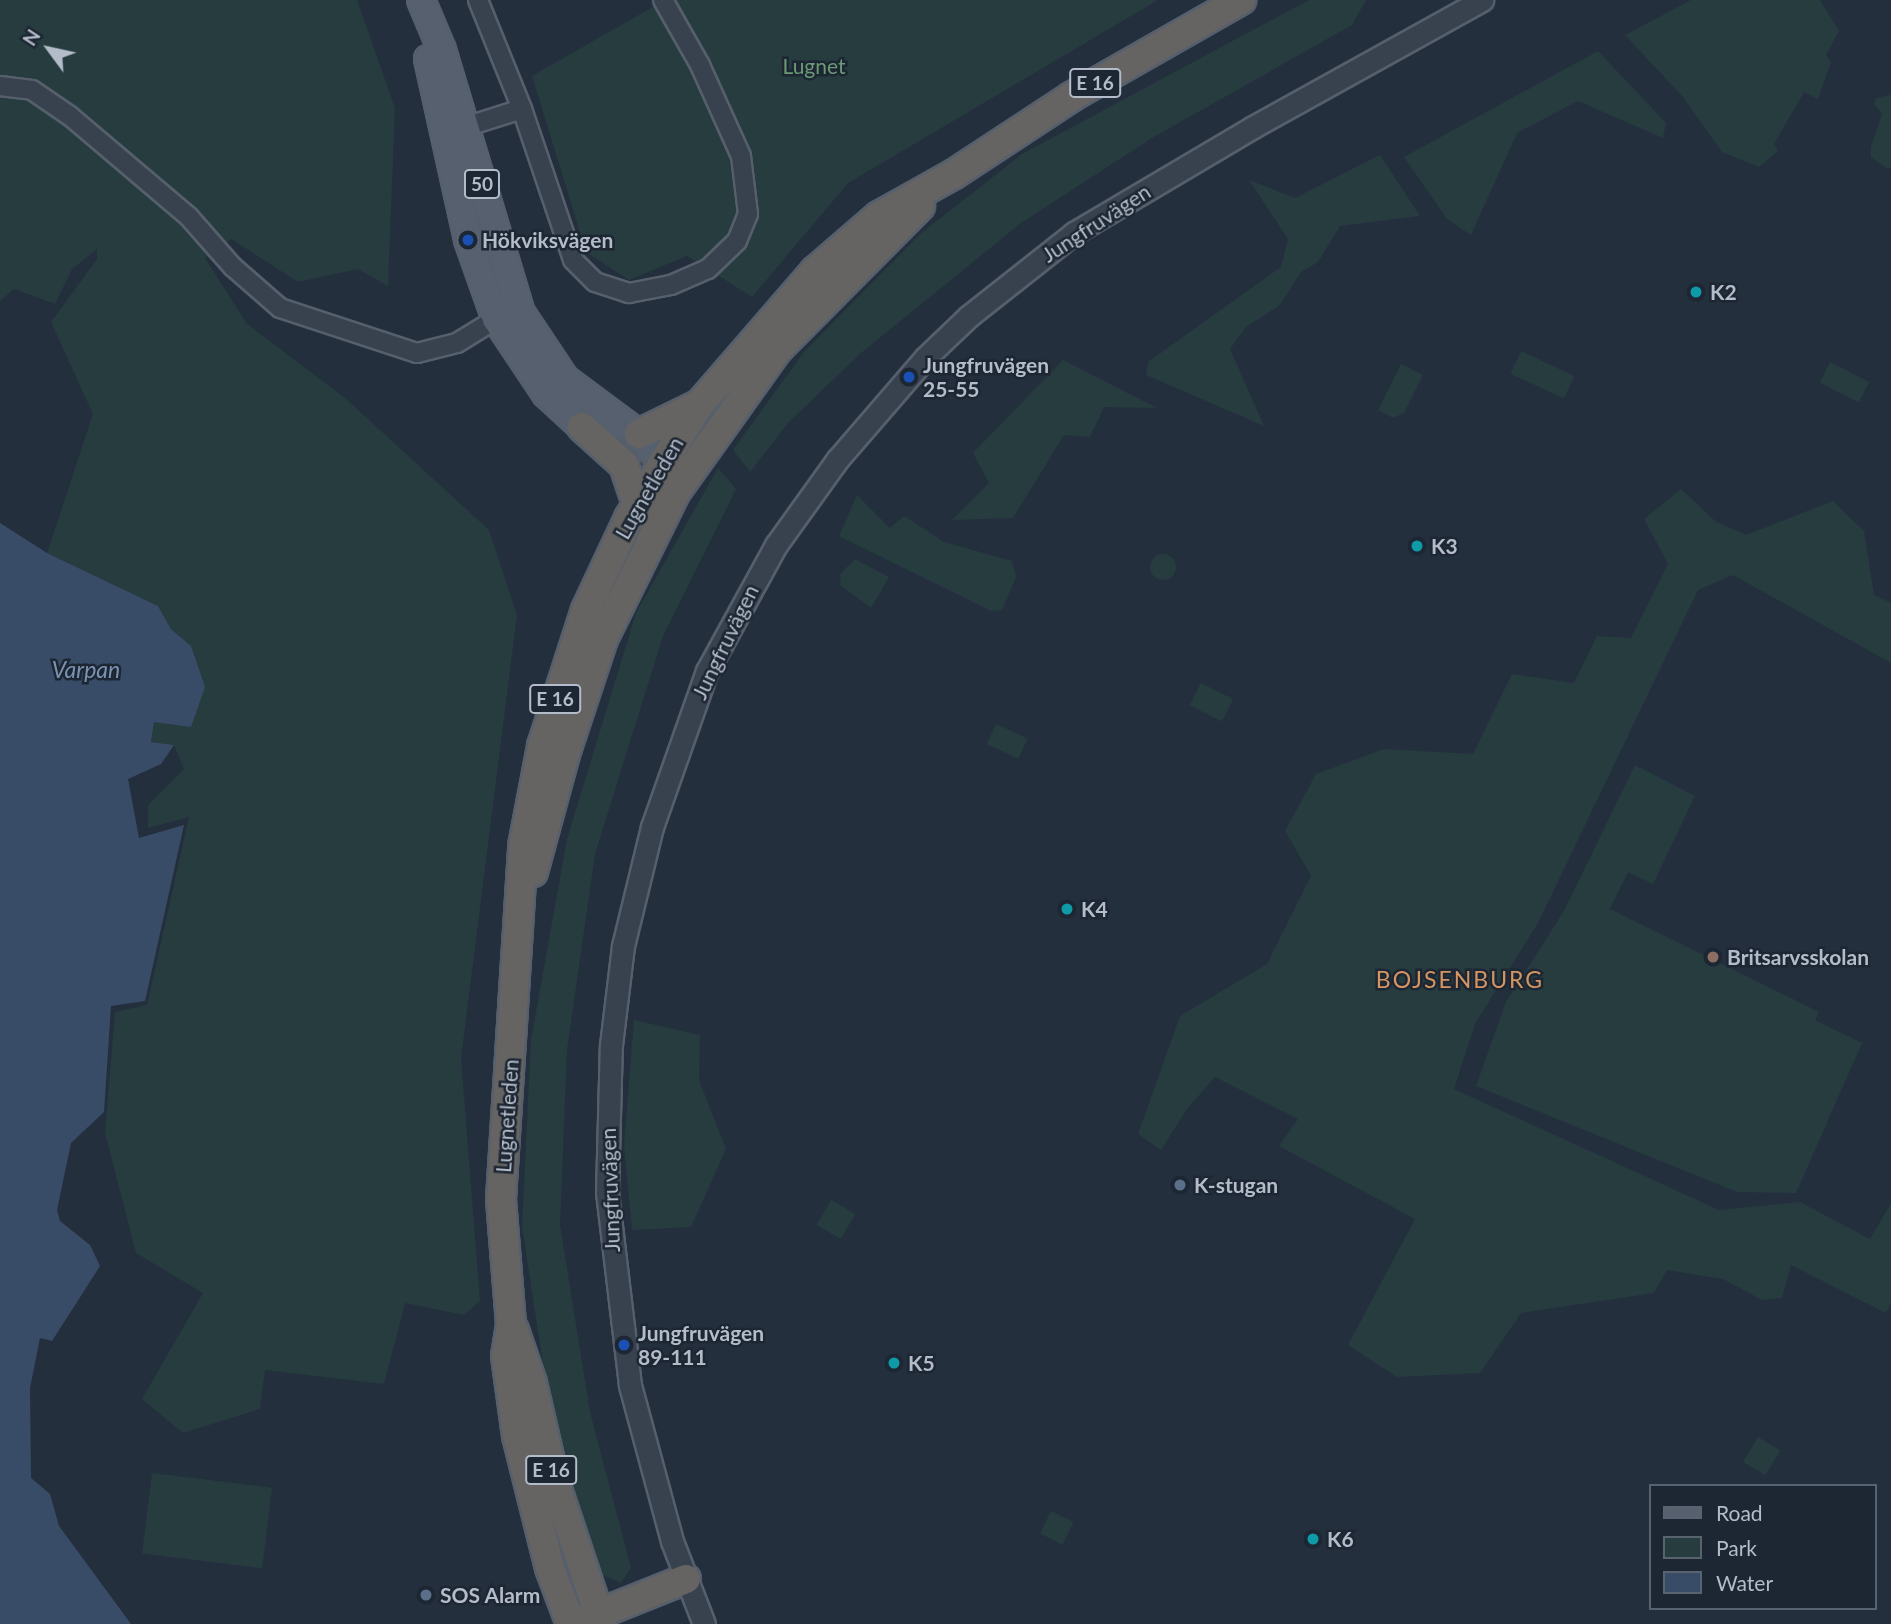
<!DOCTYPE html>
<html>
<head>
<meta charset="utf-8">
<style>
	body { margin:0 }
	#map { position:relative; width:1891px; height:1624px; overflow:hidden; background:#242f3e; font-family:Lato,sans-serif }
	div>[style] { position:absolute }
	.green>* { inset:0; background:#263c3f; transform-origin:0 0 }
	.round { border-radius:50% }
	.water>* { inset:0; background:#394c67 }
	.roads { filter:drop-shadow(2px 0 #565f6c) drop-shadow(-2px 0 #565f6c) drop-shadow(0 2px #565f6c) drop-shadow(0 -2px #565f6c) }
	.minor>* { height:18px; margin:-9px; padding:0 9px; transform-origin:9px; border-radius:9px; background:#38414e }
	.tertiary>* { height:21px; margin:-10.5px; padding:0 10.5px; transform-origin:10.5px; border-radius:10.5px; background:#38414e }
	.primary>* { height:26px; margin:-13px; padding:0 13px; transform-origin:13px; border-radius:13px; background:#56606e }
	.trunk>* { height:28px; margin:-14px; padding:0 14px; transform-origin:14px; border-radius:14px; background:#656462 }
	.dots>* { width:19px; height:19px; translate:-50% -50%; box-sizing:border-box; border:4px solid #1d2633; border-radius:50% }
	span { translate:-50% -50%; white-space:nowrap; text-align:center; line-height:1.15; -webkit-text-stroke:5px #1d2633; paint-order:stroke }
	.shield-label span { padding:2px 5px; background:#1d2633; border:2px solid; border-radius:5px; -webkit-text-stroke-width:0 }
	.shield-label { font-size:19px; color:#b4bcc9; font-weight:700 }
	.park-label { font-size:21px; color:#6b9a76 }
	.street-label { font-size:21px; color:#b4bcc9 }
	.poi-label { font-size:21px; color:#b4bcc9; font-weight:700 }
	.left { translate:0 -50%; text-align:left }
	.water-label { font-size:23px; color:#7c92b1; font-style:italic }
	.neighbourhood-label { font-size:23px; color:#d59563; letter-spacing:2px }
	.legend { position:absolute; left:1649px; top:1484px; width:228px; height:126px; box-sizing:border-box; background:#1d2633; border:2px solid #59626f; margin:0; padding:9px 12px; list-style:none; font-size:21px; color:#b4bcc9 }
	.legend li { display:flex; align-items:center; gap:14px; height:35px }
	.legend b { width:35px; border:2px solid #59626f }
	.north { position:absolute; left:14px; top:14px; width:70px; height:70px; -webkit-text-stroke:5px #1d2633; paint-order:stroke; rotate:303deg; font-size:19px; font-weight:700; line-height:28px; text-align:center; color:#b4bcc9 }
	.north::after { content:''; display:block; margin:auto; width:24px; height:32px; background:#b4bcc9; clip-path:polygon(50% 0,100% 100%,50% 72%,0 100%) }
</style>
</head>
<body>
<div id="map">
	<div class="green">
		<i style="clip-path:polygon(0 0,357px 0,395px 108px,388px 286px,358px 269px,298px 282px,231px 239px,205px 258px,247px 324px,345px 398px,489px 530px,517px 615px,461px 1058px,480px 1301px,464px 1315px,405px 1303px,384px 1384px,265px 1370px,260px 1409px,183px 1433px,142px 1399px,203px 1293px,136px 1253px,105px 1133px,115px 1012px,147px 1005px,189px 817px,148px 828px,148px 805px,184px 769px,174px 745px,151px 742px,154px 722px,191px 646px,171px 629px,158px 606px,47px 553px,93px 414px,51px 322px,97px 259px,97px 249px,72px 269px,55px 304px,14px 289px,0 301px)"></i>
		<i style="clip-path:polygon(665px 0,1158px 0,848px 183px,752px 297px,687px 256px,629px 280px,586px 252px,532px 76px)"></i>
		<i style="clip-path:polygon(1309px 0,1366px 0,1352px 25px,1152px 138px,1021px 223px,861px 353px,789px 422px,750px 472px,733px 450px,804px 352px,919px 235px,1022px 154px)"></i>
		<i style="clip-path:polygon(1691px 0,1820px 0,1839px 31px,1826px 55px,1831px 62px,1818px 99px,1804px 92px,1774px 144px,1778px 151px,1759px 167px,1722px 152px,1683px 97px,1625px 35px)"></i>
		<i style="clip-path:polygon(1598px 51px,1666px 123px,1663px 138px,1578px 101px,1517px 133px,1471px 235px,1447px 219px,1404px 157px)"></i>
		<i style="clip-path:polygon(1891px 95px,1891px 167px,1887px 169px,1871px 157px,1871px 147px,1882px 114px,1874px 104px,1876px 98px)"></i>
		<i style="clip-path:polygon(1380px 155px,1420px 216px,1340px 226px,1318px 262px,1301px 272px,1280px 305px,1246px 327px,1230px 349px,1264px 426px,1146px 375px,1148px 362px,1281px 267px,1288px 239px,1249px 180px,1295px 198px)"></i>
		<i style="left:1521px;top:351px;width:59px;height:25px;rotate:25deg"></i>
		<i style="clip-path:polygon(1063px 360px,1157px 408px,1104px 407px,1090px 437px,1064px 435px,1013px 518px,952px 520px,989px 483px,973px 453px)"></i>
		<i style="left:1830px;top:362px;width:44px;height:23px;rotate:27deg"></i>
		<i style="clip-path:polygon(1401px 364px,1423px 375px,1404px 413px,1393px 418px,1378px 410px)"></i>
		<i style="clip-path:polygon(718px 468px,736px 489px,663px 636px,595px 854px,567px 1050px,560px 1225px,590px 1412px,631px 1568px,621px 1583px,602px 1575px,552px 1424px,522px 1226px,531px 1040px,567px 839px,636px 613px)"></i>
		<i style="clip-path:polygon(1681px 489px,1715px 521px,1746px 535px,1833px 501px,1864px 531px,1874px 595px,1891px 603px,1891px 663px,1733px 575px,1698px 590px,1538px 923px,1475px 1024px,1454px 1089px,1719px 1210px,1800px 1202px,1870px 1239px,1891px 1203px,1891px 1303px,1886px 1313px,1791px 1265px,1782px 1298px,1762px 1300px,1723px 1279px,1667px 1270px,1654px 1293px,1521px 1313px,1480px 1373px,1397px 1377px,1348px 1345px,1415px 1219px,1279px 1146px,1298px 1119px,1215px 1077px,1187px 1109px,1161px 1150px,1138px 1134px,1180px 1016px,1267px 964px,1311px 876px,1285px 831px,1316px 774px,1384px 749px,1473px 754px,1512px 674px,1574px 683px,1597px 636px,1631px 638px,1668px 564px,1644px 519px)"></i>
		<i style="clip-path:polygon(857px 495px,890px 528px,904px 516px,944px 542px,1012px 561px,1016px 577px,1002px 610px,991px 611px,839px 536px)"></i>
		<i class="round" style="left:1150px;top:554px;width:26px;height:26px"></i>
		<i style="clip-path:polygon(855px 559px,889px 577px,871px 608px,841px 586px,840px 574px)"></i>
		<i style="left:1201px;top:683px;width:36px;height:25px;rotate:27deg"></i>
		<i style="left:996px;top:724px;width:35px;height:22px;rotate:25deg"></i>
		<i style="clip-path:polygon(1635px 765px,1695px 796px,1653px 884px,1628px 872px,1610px 909px,1819px 1012px,1815px 1020px,1862px 1043px,1796px 1193px,1737px 1192px,1476px 1086px,1506px 1002px,1564px 911px)"></i>
		<i style="clip-path:polygon(634px 1020px,700px 1035px,699px 1080px,726px 1149px,691px 1227px,632px 1230px,624px 1145px)"></i>
		<i style="left:831px;top:1200px;width:28px;height:29px;rotate:30deg"></i>
		<i style="left:1758px;top:1437px;width:26px;height:29px;rotate:31deg"></i>
		<i style="left:152px;top:1473px;width:121px;height:81px;rotate:7deg"></i>
		<i style="left:1051px;top:1511px;width:25px;height:25px;rotate:26deg"></i>
	</div>
	<div class="water">
		<i style="clip-path:polygon(0 523px,47px 553px,158px 606px,171px 629px,191px 646px,205px 687px,191px 727px,154px 722px,151px 742px,174px 745px,161px 764px,128px 779px,139px 838px,184px 825px,145px 1001px,111px 1006px,104px 1112px,71px 1143px,57px 1210px,60px 1221px,90px 1245px,100px 1266px,52px 1341px,40px 1338px,30px 1388px,31px 1478px,50px 1494px,59px 1526px,131px 1624px,0 1624px)"></i>
	</div>
	<div class="roads">
		<div class="minor">
			<i style="left:478px;top:0;width:118px;rotate:68deg"></i>
			<i style="left:522px;top:109px;width:159px;rotate:71.3deg"></i>
			<i style="left:573px;top:260px;width:31px;rotate:45deg"></i>
			<i style="left:595px;top:282px;width:36px;rotate:18deg"></i>
			<i style="left:629px;top:293px;width:43px;rotate:-10.8deg"></i>
			<i style="left:671px;top:285px;width:40px;rotate:-23.4deg"></i>
			<i style="left:708px;top:269px;width:40px;rotate:-44deg"></i>
			<i style="left:737px;top:241px;width:29px;rotate:-68deg"></i>
			<i style="left:748px;top:214px;width:58px;rotate:-96.9deg"></i>
			<i style="left:741px;top:156px;width:100px;rotate:-114.3deg"></i>
			<i style="left:700px;top:65px;width:75px;rotate:-119.6deg"></i>
			<i style="left:0;top:86px;width:32px;rotate:7deg"></i>
			<i style="left:32px;top:90px;width:46px;rotate:34.4deg"></i>
			<i style="left:70px;top:116px;width:156px;rotate:40.3deg"></i>
			<i style="left:189px;top:217px;width:67px;rotate:48.7deg"></i>
			<i style="left:233px;top:267px;width:62px;rotate:41.1deg"></i>
			<i style="left:280px;top:308px;width:144px;rotate:18.2deg"></i>
			<i style="left:417px;top:353px;width:41px;rotate:-14deg"></i>
			<i style="left:457px;top:343px;width:46px;rotate:-31.6deg"></i>
			<i style="left:465px;top:127px;width:60px;rotate:-17.5deg"></i>
		</div>
		<div class="tertiary">
			<i style="left:704px;top:1624px;width:89px;rotate:-111.1deg"></i>
			<i style="left:672px;top:1541px;width:162px;rotate:-105.1deg"></i>
			<i style="left:630px;top:1385px;width:193px;rotate:-96.8deg"></i>
			<i style="left:607px;top:1193px;width:148px;rotate:-88.5deg"></i>
			<i style="left:611px;top:1045px;width:100px;rotate:-83.1deg"></i>
			<i style="left:623px;top:946px;width:122px;rotate:-76.3deg"></i>
			<i style="left:652px;top:827px;width:165px;rotate:-70.6deg"></i>
			<i style="left:707px;top:671px;width:144px;rotate:-61.3deg"></i>
			<i style="left:776px;top:545px;width:105px;rotate:-54.3deg"></i>
			<i style="left:837px;top:460px;width:135px;rotate:-49.2deg"></i>
			<i style="left:925px;top:358px;width:61px;rotate:-43.7deg"></i>
			<i style="left:969px;top:316px;width:134px;rotate:-38.3deg"></i>
			<i style="left:1074px;top:233px;width:208px;rotate:-30.6deg"></i>
			<i style="left:1253px;top:127px;width:262px;rotate:-29deg"></i>
		</div>
		<div class="primary">
			<i style="left:421px;top:0;width:54px;rotate:67.2deg"></i>
			<i style="left:442px;top:50px;width:275px;rotate:73.3deg"></i>
			<i style="left:521px;top:313px;width:79px;rotate:56.3deg"></i>
			<i style="left:565px;top:379px;width:92px;rotate:36.6deg"></i>
			<i style="left:639px;top:434px;width:36px;rotate:52deg"></i>
			<i style="left:428px;top:59px;width:185px;rotate:77.5deg"></i>
			<i style="left:468px;top:240px;width:84px;rotate:70.5deg"></i>
			<i style="left:496px;top:319px;width:90px;rotate:56.3deg"></i>
			<i style="left:546px;top:394px;width:49px;rotate:42.5deg"></i>
			<i style="left:582px;top:427px;width:22px;rotate:24deg"></i>
		</div>
		<div class="trunk">
			<i style="left:582px;top:427px;width:57px;rotate:42.1deg"></i>
			<i style="left:624px;top:465px;width:41px;rotate:71.6deg"></i>
			<i style="left:639px;top:434px;width:64px;rotate:-26.2deg"></i>
			<i style="left:533px;top:872px;width:122px;rotate:-74.8deg"></i>
			<i style="left:565px;top:754px;width:121px;rotate:-71.7deg"></i>
			<i style="left:603px;top:639px;width:163px;rotate:-63.7deg"></i>
			<i style="left:675px;top:493px;width:176px;rotate:-54.5deg"></i>
			<i style="left:777px;top:350px;width:203px;rotate:-45.2deg"></i>
			<i style="left:514px;top:1330px;width:56px;rotate:71.2deg"></i>
			<i style="left:532px;top:1383px;width:103px;rotate:77deg"></i>
			<i style="left:555px;top:1483px;width:149px;rotate:71.6deg"></i>
			<i style="left:581px;top:1621px;width:113px;rotate:-21.8deg"></i>
			<i style="left:571px;top:1624px;width:60px;rotate:-110.6deg"></i>
			<i style="left:550px;top:1568px;width:136px;rotate:-104deg"></i>
			<i style="left:517px;top:1436px;width:81px;rotate:-97.8deg"></i>
			<i style="left:506px;top:1356px;width:32px;rotate:-81deg"></i>
			<i style="left:511px;top:1324px;width:125px;rotate:-94.6deg"></i>
			<i style="left:501px;top:1199px;width:354px;rotate:-86.4deg"></i>
			<i style="left:523px;top:846px;width:102px;rotate:-79.2deg"></i>
			<i style="left:542px;top:746px;width:143px;rotate:-72.1deg"></i>
			<i style="left:586px;top:610px;width:102px;rotate:-64.9deg"></i>
			<i style="left:629px;top:518px;width:133px;rotate:-58.2deg"></i>
			<i style="left:699px;top:405px;width:177px;rotate:-49.1deg"></i>
			<i style="left:815px;top:271px;width:84px;rotate:-40.7deg"></i>
			<i style="left:879px;top:216px;width:86px;rotate:-29.2deg"></i>
			<i style="left:954px;top:174px;width:140px;rotate:-33.3deg"></i>
			<i style="left:1071px;top:97px;width:196px;rotate:-29.7deg"></i>
		</div>
	</div>
	<div class="dots">
		<i style="left:468px;top:240px;background:#1a4fb4"></i>
		<i style="left:1696px;top:292px;background:#0f9aa8"></i>
		<i style="left:909px;top:377px;background:#1a4fb4"></i>
		<i style="left:1417px;top:546px;background:#0f9aa8"></i>
		<i style="left:1067px;top:909px;background:#0f9aa8"></i>
		<i style="left:1713px;top:957px;background:#8d6e63"></i>
		<i style="left:1180px;top:1185px;background:#5c6f8a"></i>
		<i style="left:624px;top:1345px;background:#1a4fb4"></i>
		<i style="left:894px;top:1363px;background:#0f9aa8"></i>
		<i style="left:1313px;top:1539px;background:#0f9aa8"></i>
		<i style="left:426px;top:1595px;background:#5c6f8a"></i>
	</div>
	<div class="shield-label">
		<span style="left:1095px;top:83px">E 16</span>
		<span style="left:482px;top:184px">50</span>
		<span style="left:555px;top:699px">E 16</span>
		<span style="left:551px;top:1470px">E 16</span>
	</div>
	<div class="park-label">
		<span style="left:814px;top:66px">Lugnet</span>
	</div>
	<div class="street-label">
		<span style="left:1096px;top:223px;rotate:-33deg">Jungfruvägen</span>
		<span style="left:649px;top:488px;rotate:-60deg">Lugnetleden</span>
		<span style="left:725px;top:642px;rotate:-64deg">Jungfruvägen</span>
		<span style="left:507px;top:1116px;rotate:-86deg">Lugnetleden</span>
		<span style="left:610px;top:1190px;rotate:-92deg">Jungfruvägen</span>
	</div>
	<div class="poi-label">
		<span class="left" style="left:482px;top:240px">Hökviksvägen</span>
		<span class="left" style="left:1710px;top:292px">K2</span>
		<span class="left" style="left:923px;top:377px">Jungfruvägen<br>25-55</span>
		<span class="left" style="left:1431px;top:546px">K3</span>
		<span class="left" style="left:1081px;top:909px">K4</span>
		<span class="left" style="left:1727px;top:957px">Britsarvsskolan</span>
		<span class="left" style="left:1194px;top:1185px">K-stugan</span>
		<span class="left" style="left:638px;top:1345px">Jungfruvägen<br>89-111</span>
		<span class="left" style="left:908px;top:1363px">K5</span>
		<span class="left" style="left:1327px;top:1539px">K6</span>
		<span class="left" style="left:440px;top:1595px">SOS Alarm</span>
	</div>
	<div class="water-label">
		<span style="left:86px;top:669px">Varpan</span>
	</div>
	<div class="neighbourhood-label">
		<span style="left:1460px;top:979px">BOJSENBURG</span>
	</div>
	<ul class="legend">
	<li><b style="height:9px;background:#56606e"></b>Road</li>
	<li><b style="height:19px;background:#263c3f"></b>Park</li>
	<li><b style="height:19px;background:#394c67"></b>Water</li>
	</ul>
	<div class="north">N</div>
</div>
</body>
</html>
